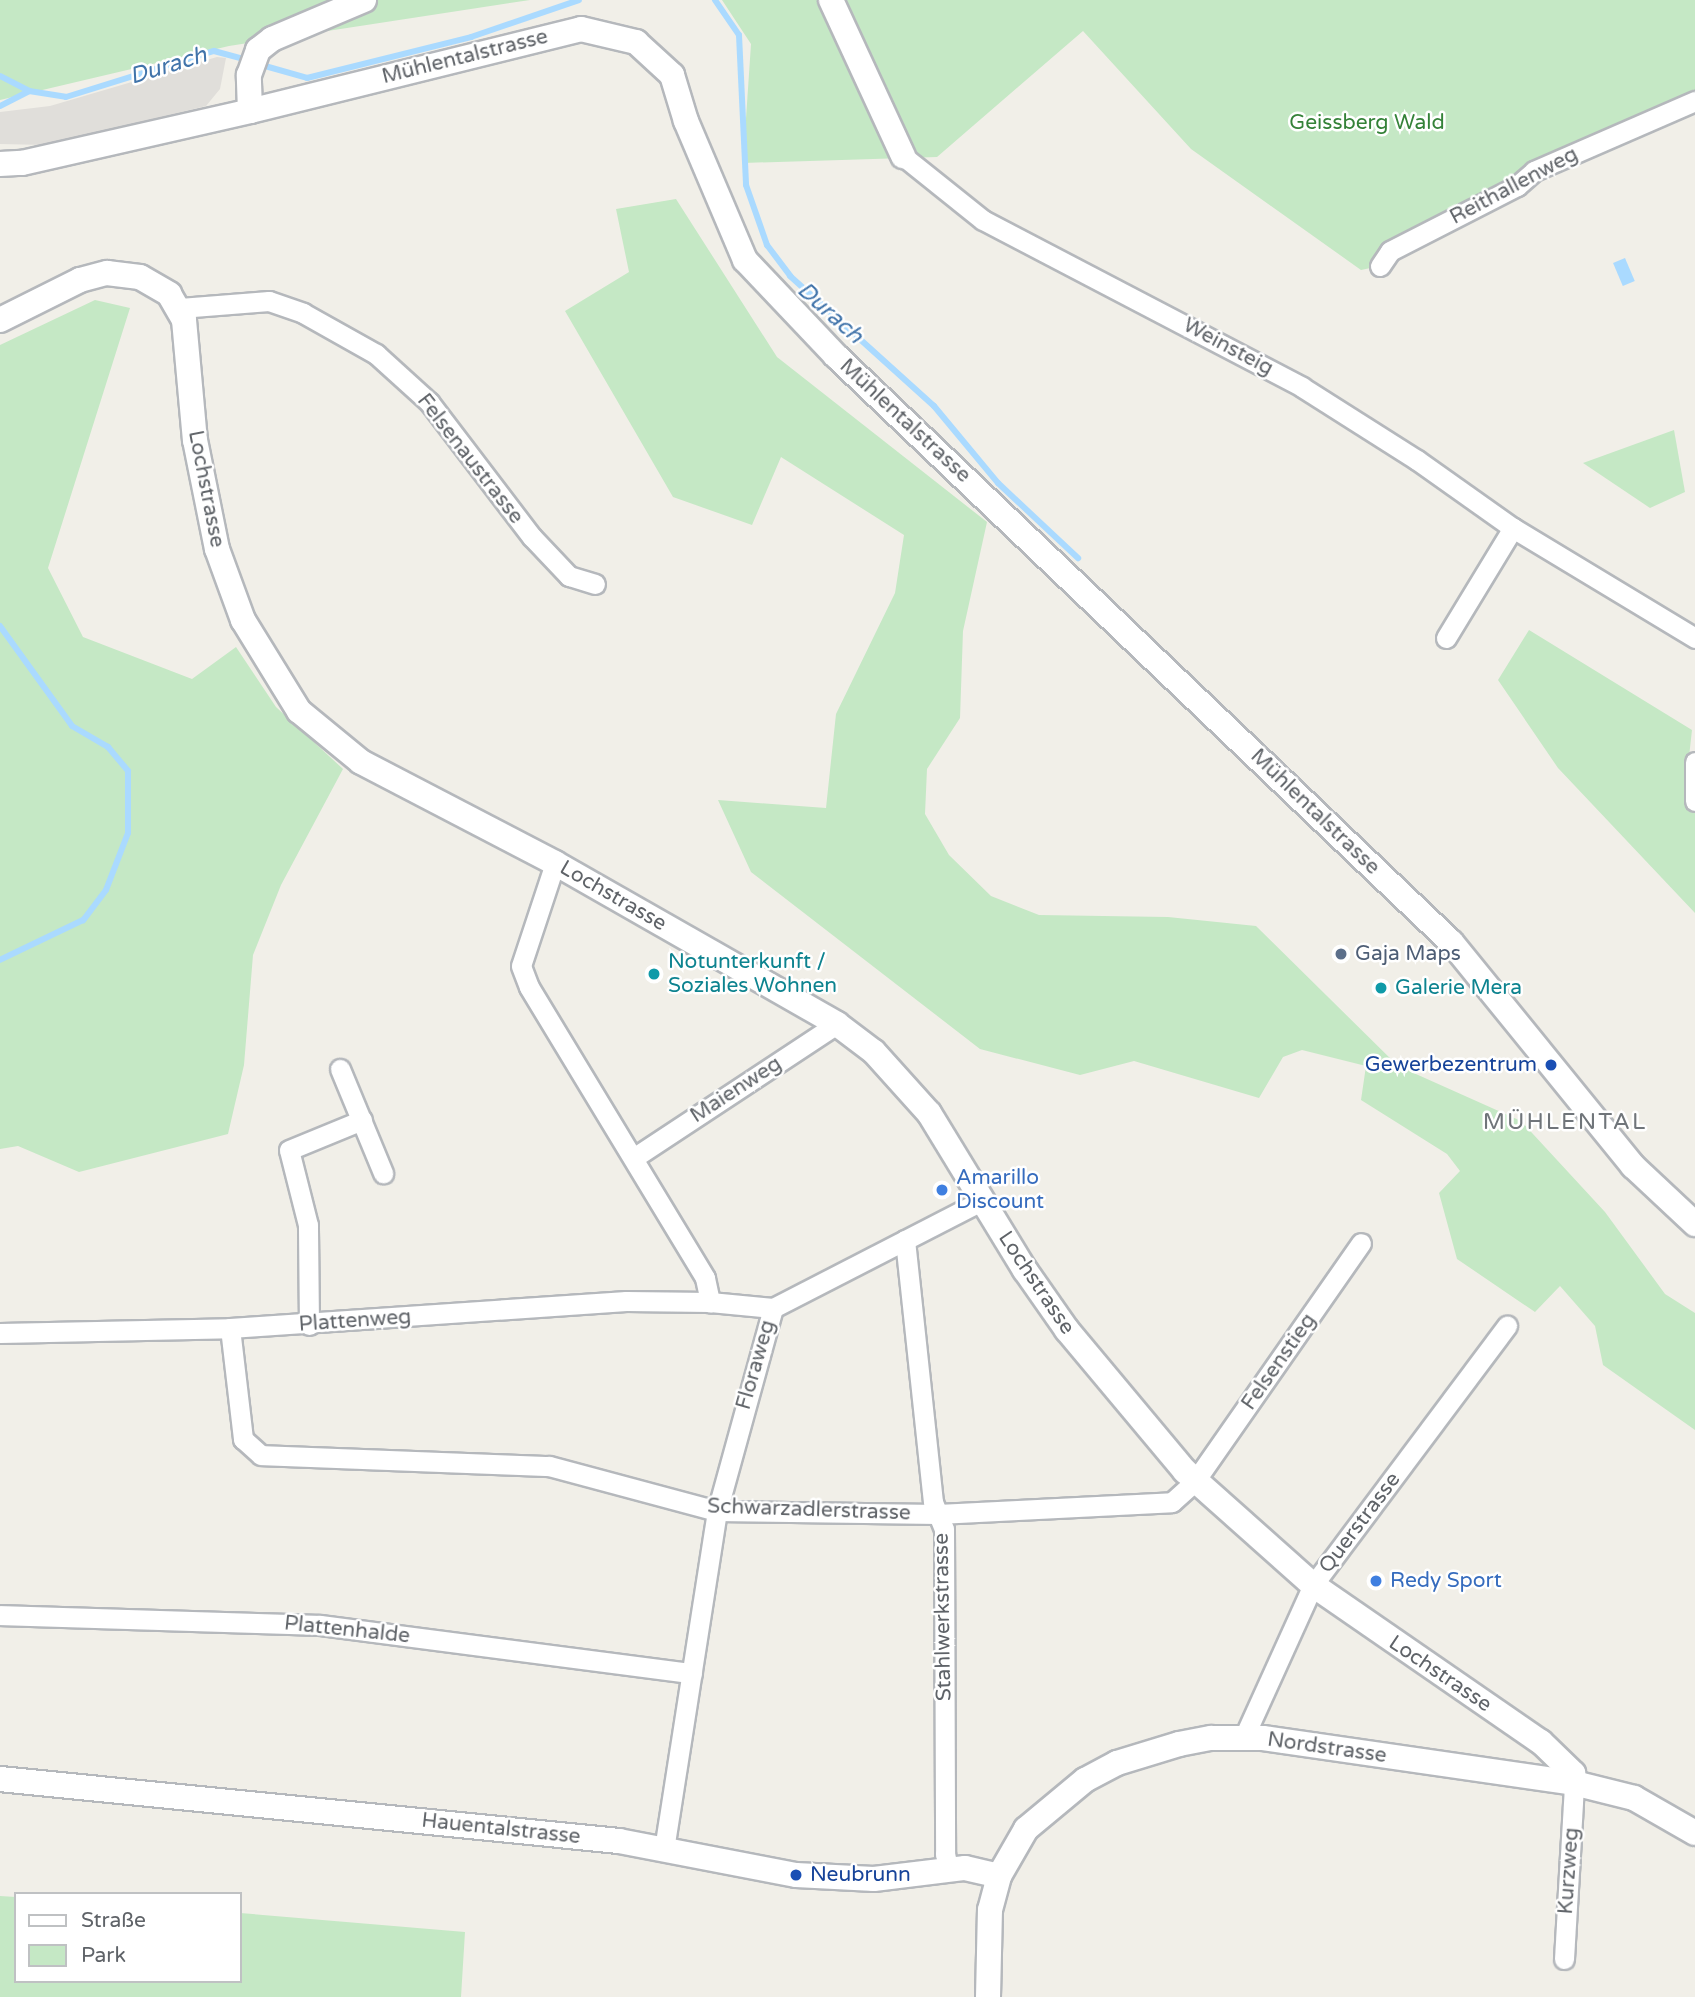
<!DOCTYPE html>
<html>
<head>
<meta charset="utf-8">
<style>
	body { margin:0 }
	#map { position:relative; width:1695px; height:1997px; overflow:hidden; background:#f1efe8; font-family:"Varela Round",sans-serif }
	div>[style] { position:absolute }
	.industrial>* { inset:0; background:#e0deda }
	.green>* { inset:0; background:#c5e8c5 }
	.water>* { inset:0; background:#aadaff; transform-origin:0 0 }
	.stream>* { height:6px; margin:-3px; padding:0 3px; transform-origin:3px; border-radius:3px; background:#aadaff }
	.roads { filter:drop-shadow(2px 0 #b5b8bc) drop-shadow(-2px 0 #b5b8bc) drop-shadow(0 2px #b5b8bc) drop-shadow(0 -2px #b5b8bc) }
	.minor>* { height:19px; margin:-9.5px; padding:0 9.5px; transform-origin:9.5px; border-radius:9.5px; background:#fff }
	.tertiary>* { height:24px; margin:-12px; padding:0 12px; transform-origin:12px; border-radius:12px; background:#fff }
	.dots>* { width:19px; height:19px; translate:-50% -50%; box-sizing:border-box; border:4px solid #fff; border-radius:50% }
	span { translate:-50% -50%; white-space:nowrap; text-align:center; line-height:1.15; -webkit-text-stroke:5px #fff; paint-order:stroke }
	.street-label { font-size:21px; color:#5f6368 }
	.park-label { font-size:21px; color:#348238 }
	.service-label { font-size:21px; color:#4e5e75 }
	.left { translate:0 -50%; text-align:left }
	.culture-label { font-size:21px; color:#0d838f }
	.transit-label { font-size:21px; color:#164399 }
	.right { translate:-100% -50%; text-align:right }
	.shop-label { font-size:21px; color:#366cbe }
	.water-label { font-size:23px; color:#4174aa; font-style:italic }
	.neighbourhood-label { font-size:23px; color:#70757a; letter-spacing:2px }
	.legend { position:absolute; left:14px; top:1892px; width:228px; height:91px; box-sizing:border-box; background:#fff; border:2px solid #bfc1c3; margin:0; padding:9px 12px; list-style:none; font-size:21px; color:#5f6368 }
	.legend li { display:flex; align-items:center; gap:14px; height:35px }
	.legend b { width:35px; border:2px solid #bfc1c3 }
</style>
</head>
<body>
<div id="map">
	<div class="industrial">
		<i style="clip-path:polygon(217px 57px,226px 58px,220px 89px,206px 106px,45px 145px,0 144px,0 112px,50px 106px)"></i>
	</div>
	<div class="green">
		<i style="clip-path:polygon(0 0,530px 0,229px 46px,0 100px)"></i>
		<i style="clip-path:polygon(722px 0,1695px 0,1695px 101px,1534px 171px,1380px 266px,1361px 270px,1191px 149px,1083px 31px,937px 157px,743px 163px,751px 44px)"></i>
		<i style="clip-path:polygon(676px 199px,777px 357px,987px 522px,963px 631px,960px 718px,927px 769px,925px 814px,949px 855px,991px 896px,1039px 915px,1168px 917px,1256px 926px,1398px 1066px,1521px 1121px,1605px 1212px,1665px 1294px,1695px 1313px,1695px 1430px,1603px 1365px,1595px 1326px,1560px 1286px,1535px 1312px,1457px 1259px,1439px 1193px,1460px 1171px,1447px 1154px,1361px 1100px,1366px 1066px,1302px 1050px,1283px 1057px,1259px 1098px,1134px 1061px,1080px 1075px,980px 1049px,751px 872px,718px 800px,826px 808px,836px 714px,895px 593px,904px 535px,781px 457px,752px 525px,673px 497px,565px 311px,629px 272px,616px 209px)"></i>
		<i style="clip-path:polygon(95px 300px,130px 308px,48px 568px,83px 637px,192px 679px,236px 647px,276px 707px,343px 769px,281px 885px,253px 955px,244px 1065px,228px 1134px,79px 1172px,18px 1146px,0 1149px,0 345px)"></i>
		<i style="clip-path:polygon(1674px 430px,1685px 492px,1650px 508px,1583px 463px)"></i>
		<i style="clip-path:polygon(1529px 630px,1692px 730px,1684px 802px,1695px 813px,1695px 913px,1558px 768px,1498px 680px)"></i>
		<i style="clip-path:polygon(0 1896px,16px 1897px,16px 1981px,240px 1981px,240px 1913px,465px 1932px,461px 1997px,0 1997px)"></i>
	</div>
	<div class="water">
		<i style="left:1625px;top:258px;width:25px;height:13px;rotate:67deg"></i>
	</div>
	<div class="stream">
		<i style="left:715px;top:0;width:42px;rotate:55.6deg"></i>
		<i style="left:739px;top:35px;width:150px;rotate:87.3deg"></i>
		<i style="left:746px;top:185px;width:64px;rotate:70.7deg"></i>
		<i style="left:767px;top:245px;width:39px;rotate:53deg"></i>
		<i style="left:790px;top:276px;width:194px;rotate:42.1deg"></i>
		<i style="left:934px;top:406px;width:100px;rotate:50.3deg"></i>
		<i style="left:998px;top:483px;width:110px;rotate:43.2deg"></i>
		<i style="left:258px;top:64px;width:51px;rotate:15.9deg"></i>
		<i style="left:307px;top:78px;width:169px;rotate:-14deg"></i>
		<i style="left:471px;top:37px;width:114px;rotate:-18.9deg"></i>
		<i style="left:0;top:76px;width:33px;rotate:27deg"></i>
		<i style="left:29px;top:91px;width:37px;rotate:9deg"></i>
		<i style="left:66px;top:97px;width:155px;rotate:-17.3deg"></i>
		<i style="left:214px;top:51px;width:35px;rotate:15deg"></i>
		<i style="left:0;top:106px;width:33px;rotate:-27deg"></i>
		<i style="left:0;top:626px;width:123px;rotate:54.2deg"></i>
		<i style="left:72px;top:726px;width:42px;rotate:30.3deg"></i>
		<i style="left:108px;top:747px;width:31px;rotate:50deg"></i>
		<i style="left:128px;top:771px;width:62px;rotate:90deg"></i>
		<i style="left:128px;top:833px;width:61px;rotate:111.1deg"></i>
		<i style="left:106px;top:890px;width:38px;rotate:127deg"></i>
		<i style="left:83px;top:920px;width:92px;rotate:154.3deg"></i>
	</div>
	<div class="roads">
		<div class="minor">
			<i style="left:903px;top:156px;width:102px;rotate:38.7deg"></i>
			<i style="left:983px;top:220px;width:360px;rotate:27.6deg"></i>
			<i style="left:1302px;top:387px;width:136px;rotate:32.4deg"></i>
			<i style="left:1417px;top:460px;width:118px;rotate:35.3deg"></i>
			<i style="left:1513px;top:528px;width:213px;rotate:31.1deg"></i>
			<i style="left:1380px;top:266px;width:18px;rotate:-56deg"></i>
			<i style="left:1390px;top:251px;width:143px;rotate:-27.1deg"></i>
			<i style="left:1517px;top:186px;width:23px;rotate:-41deg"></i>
			<i style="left:1534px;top:171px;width:176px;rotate:-23.5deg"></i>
			<i style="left:180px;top:308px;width:89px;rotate:-4.5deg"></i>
			<i style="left:269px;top:301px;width:36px;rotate:19deg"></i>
			<i style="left:303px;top:313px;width:84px;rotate:29.3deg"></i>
			<i style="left:376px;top:354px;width:72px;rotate:42.2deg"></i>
			<i style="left:429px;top:402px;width:170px;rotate:52.7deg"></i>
			<i style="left:532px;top:537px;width:54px;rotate:46.5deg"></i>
			<i style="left:569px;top:576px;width:27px;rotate:17deg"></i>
			<i style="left:1446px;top:638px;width:129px;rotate:-58.7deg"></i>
			<i style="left:1695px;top:762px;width:39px;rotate:90deg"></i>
			<i style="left:555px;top:863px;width:108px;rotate:108.3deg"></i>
			<i style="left:521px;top:966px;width:22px;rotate:69deg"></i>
			<i style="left:529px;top:987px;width:340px;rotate:58.8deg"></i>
			<i style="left:705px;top:1278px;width:25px;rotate:78deg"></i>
			<i style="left:710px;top:1302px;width:63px;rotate:5.4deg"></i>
			<i style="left:773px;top:1308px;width:211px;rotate:105.4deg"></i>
			<i style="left:717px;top:1511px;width:341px;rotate:98.9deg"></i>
			<i style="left:340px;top:1069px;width:113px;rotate:67.5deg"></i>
			<i style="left:635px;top:1157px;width:242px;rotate:-33.4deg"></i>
			<i style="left:905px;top:1240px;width:263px;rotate:83.9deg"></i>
			<i style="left:933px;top:1502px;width:29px;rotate:68deg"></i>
			<i style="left:944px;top:1529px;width:325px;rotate:89.8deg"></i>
			<i style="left:945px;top:1854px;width:16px;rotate:76deg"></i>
			<i style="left:773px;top:1308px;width:236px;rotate:-27.2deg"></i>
			<i style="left:309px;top:1325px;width:100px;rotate:-90.6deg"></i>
			<i style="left:308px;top:1225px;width:77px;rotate:-104.2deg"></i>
			<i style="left:289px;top:1150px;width:79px;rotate:-22.3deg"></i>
			<i style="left:230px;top:1328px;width:112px;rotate:83.3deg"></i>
			<i style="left:243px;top:1439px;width:24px;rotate:42deg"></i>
			<i style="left:261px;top:1455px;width:288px;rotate:2.2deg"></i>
			<i style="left:549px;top:1466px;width:174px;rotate:15deg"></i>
			<i style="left:717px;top:1511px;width:221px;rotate:0.8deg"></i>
			<i style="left:938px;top:1514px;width:234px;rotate:-2.9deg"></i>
			<i style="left:1172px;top:1502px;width:31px;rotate:-42deg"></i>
			<i style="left:1195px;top:1481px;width:290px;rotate:-55.1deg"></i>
			<i style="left:0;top:1333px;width:230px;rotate:-1.2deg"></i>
			<i style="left:230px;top:1328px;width:397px;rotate:-3.9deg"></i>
			<i style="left:626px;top:1301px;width:84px;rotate:0.7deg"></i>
			<i style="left:0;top:1615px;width:320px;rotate:1.8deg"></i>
			<i style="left:320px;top:1625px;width:375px;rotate:7.4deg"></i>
			<i style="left:1244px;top:1737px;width:167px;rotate:-65.6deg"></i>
			<i style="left:1313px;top:1585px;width:324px;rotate:-53.2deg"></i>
			<i style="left:1564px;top:1959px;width:176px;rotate:-86.7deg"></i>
		</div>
		<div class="tertiary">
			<i style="left:831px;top:0;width:172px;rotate:65.2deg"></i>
			<i style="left:250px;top:111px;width:36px;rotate:-92deg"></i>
			<i style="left:249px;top:75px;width:27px;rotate:-70deg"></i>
			<i style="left:258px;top:50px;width:18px;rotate:-38deg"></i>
			<i style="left:272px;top:39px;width:100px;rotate:-23deg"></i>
			<i style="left:0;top:164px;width:22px;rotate:-3deg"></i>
			<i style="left:22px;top:163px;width:234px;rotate:-12.8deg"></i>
			<i style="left:250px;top:111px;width:341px;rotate:-13.9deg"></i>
			<i style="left:581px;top:29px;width:57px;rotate:13.3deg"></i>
			<i style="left:636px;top:42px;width:49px;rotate:42.5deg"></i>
			<i style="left:672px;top:75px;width:48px;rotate:73.1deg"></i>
			<i style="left:686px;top:121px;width:151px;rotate:67deg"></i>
			<i style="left:745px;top:260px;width:132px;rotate:46.5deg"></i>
			<i style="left:836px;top:356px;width:849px;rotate:43.62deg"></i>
			<i style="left:1451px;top:942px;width:289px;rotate:50.9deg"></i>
			<i style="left:1633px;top:1166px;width:85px;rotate:43.1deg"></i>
			<i style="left:0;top:320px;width:89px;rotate:-26.6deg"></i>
			<i style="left:80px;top:280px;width:28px;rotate:-15deg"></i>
			<i style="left:107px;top:273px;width:33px;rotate:7deg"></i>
			<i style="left:140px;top:277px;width:34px;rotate:30deg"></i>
			<i style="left:169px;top:294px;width:30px;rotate:60deg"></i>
			<i style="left:184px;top:320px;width:121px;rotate:84.8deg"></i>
			<i style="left:195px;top:440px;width:111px;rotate:78.6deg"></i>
			<i style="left:217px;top:549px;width:76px;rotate:69.9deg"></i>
			<i style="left:243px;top:620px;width:107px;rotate:58.4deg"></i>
			<i style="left:299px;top:711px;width:80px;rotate:39.4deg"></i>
			<i style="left:361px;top:762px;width:219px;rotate:27.5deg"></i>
			<i style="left:555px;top:863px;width:325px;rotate:29.7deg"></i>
			<i style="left:837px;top:1024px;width:46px;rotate:37.1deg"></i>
			<i style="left:874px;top:1052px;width:82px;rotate:48deg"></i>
			<i style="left:929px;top:1113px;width:184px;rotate:58.6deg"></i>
			<i style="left:1025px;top:1270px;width:73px;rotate:55deg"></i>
			<i style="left:1067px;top:1330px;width:184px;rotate:50.1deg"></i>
			<i style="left:1185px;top:1471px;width:171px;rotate:41.7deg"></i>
			<i style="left:1313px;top:1585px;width:277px;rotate:34.6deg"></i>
			<i style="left:1541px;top:1742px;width:45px;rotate:44.1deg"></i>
			<i style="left:1573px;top:1773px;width:10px;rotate:84deg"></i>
			<i style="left:0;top:1779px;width:622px;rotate:5.72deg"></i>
			<i style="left:619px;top:1841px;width:180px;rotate:10.9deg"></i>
			<i style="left:796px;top:1875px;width:78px;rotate:2.9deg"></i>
			<i style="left:874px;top:1879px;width:92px;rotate:-6.9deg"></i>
			<i style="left:965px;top:1868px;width:35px;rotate:13deg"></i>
			<i style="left:988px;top:1997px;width:87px;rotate:-88.7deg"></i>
			<i style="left:990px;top:1910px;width:35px;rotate:-75deg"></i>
			<i style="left:999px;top:1876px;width:54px;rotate:-60.1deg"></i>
			<i style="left:1026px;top:1829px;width:77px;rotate:-39.7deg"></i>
			<i style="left:1085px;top:1780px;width:36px;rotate:-28deg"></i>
			<i style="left:1117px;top:1763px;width:65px;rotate:-17deg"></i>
			<i style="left:1179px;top:1744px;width:33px;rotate:-11deg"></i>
			<i style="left:1211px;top:1738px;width:52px"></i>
			<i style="left:1263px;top:1738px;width:314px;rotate:8.2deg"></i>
			<i style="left:1574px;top:1783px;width:62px;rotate:14deg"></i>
			<i style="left:1634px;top:1798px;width:70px;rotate:29.8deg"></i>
		</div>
	</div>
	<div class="dots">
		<i style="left:1341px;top:954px;background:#5c6f8a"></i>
		<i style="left:654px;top:974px;background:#0f9aa8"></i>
		<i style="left:1381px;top:988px;background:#0f9aa8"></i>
		<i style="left:1551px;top:1065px;background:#1a4fb4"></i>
		<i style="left:942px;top:1190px;background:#3f7fe0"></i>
		<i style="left:1376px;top:1581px;background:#3f7fe0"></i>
		<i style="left:796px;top:1875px;background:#1a4fb4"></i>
	</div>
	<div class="street-label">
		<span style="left:465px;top:57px;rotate:-14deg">Mühlentalstrasse</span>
		<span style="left:1514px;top:186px;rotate:-28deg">Reithallenweg</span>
		<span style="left:1228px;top:347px;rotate:28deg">Weinsteig</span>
		<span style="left:905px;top:421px;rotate:43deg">Mühlentalstrasse</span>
		<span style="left:470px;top:459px;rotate:52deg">Felsenaustrasse</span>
		<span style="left:206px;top:489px;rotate:79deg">Lochstrasse</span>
		<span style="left:1315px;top:812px;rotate:44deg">Mühlentalstrasse</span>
		<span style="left:613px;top:896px;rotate:30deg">Lochstrasse</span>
		<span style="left:736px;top:1090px;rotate:-33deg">Maienweg</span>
		<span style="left:1036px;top:1283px;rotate:56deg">Lochstrasse</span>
		<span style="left:355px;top:1321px;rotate:-4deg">Plattenweg</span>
		<span style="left:1279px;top:1362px;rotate:-55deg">Felsenstieg</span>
		<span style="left:756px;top:1365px;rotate:-74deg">Floraweg</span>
		<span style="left:809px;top:1510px;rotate:2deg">Schwarzadlerstrasse</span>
		<span style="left:1360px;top:1523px;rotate:-53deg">Querstrasse</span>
		<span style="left:943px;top:1617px;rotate:-91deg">Stahlwerkstrasse</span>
		<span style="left:347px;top:1630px;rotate:6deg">Plattenhalde</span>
		<span style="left:1440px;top:1674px;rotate:34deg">Lochstrasse</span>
		<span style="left:1327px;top:1748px;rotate:8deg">Nordstrasse</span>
		<span style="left:501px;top:1829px;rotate:6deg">Hauentalstrasse</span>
		<span style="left:1569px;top:1871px;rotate:-86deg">Kurzweg</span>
	</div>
	<div class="park-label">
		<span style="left:1367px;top:123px">Geissberg Wald</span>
	</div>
	<div class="service-label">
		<span class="left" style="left:1355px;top:954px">Gaja Maps</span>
	</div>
	<div class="culture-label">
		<span class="left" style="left:668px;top:974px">Notunterkunft /<br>Soziales Wohnen</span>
		<span class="left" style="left:1395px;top:988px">Galerie Mera</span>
	</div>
	<div class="transit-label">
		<span class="right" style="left:1537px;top:1065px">Gewerbezentrum</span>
		<span class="left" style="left:810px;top:1875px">Neubrunn</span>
	</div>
	<div class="shop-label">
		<span class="left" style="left:956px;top:1190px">Amarillo<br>Discount</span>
		<span class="left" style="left:1390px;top:1581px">Redy Sport</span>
	</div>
	<div class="water-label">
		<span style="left:168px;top:66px;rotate:-17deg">Durach</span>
		<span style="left:830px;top:313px;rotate:42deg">Durach</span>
	</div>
	<div class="neighbourhood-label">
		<span style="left:1565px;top:1122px">MÜHLENTAL</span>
	</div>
	<ul class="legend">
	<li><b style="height:9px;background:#fff"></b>Straße</li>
	<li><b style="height:19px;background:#c5e8c5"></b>Park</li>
	</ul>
</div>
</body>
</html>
